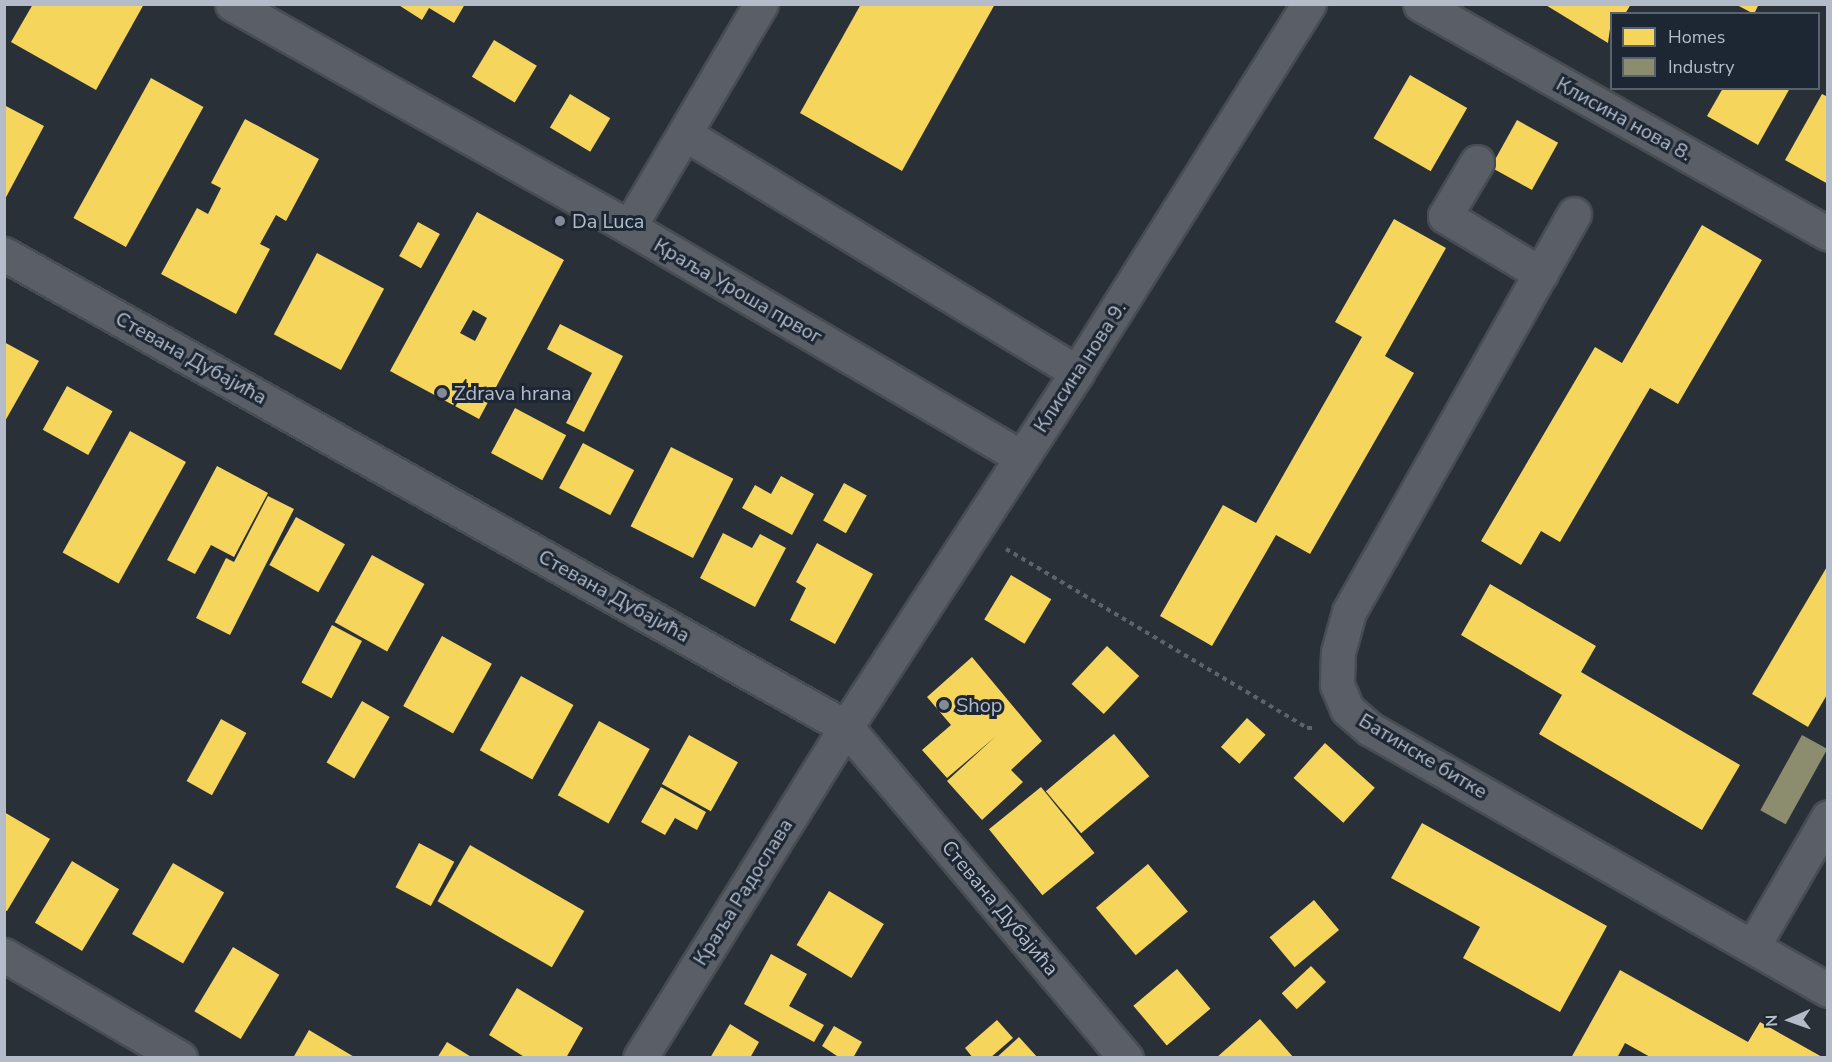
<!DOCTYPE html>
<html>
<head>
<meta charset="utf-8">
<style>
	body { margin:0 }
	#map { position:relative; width:1832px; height:1062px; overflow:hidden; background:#2a3038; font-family:"Nunito Sans",sans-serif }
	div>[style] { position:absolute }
	.homes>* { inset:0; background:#f6d55c; transform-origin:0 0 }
	.industry>* { inset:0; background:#8c8c6e; transform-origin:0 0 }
	.path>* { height:4px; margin-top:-2px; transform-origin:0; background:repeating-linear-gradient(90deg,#5d636a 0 4.5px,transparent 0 9px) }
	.roads { filter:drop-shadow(2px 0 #484c53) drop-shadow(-2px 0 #484c53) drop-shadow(0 2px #484c53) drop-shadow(0 -2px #484c53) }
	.minor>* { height:33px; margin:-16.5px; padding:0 16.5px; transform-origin:16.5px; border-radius:16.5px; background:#5a5e66 }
	.dots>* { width:16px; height:16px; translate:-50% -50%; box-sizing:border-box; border:3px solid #1d2633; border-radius:50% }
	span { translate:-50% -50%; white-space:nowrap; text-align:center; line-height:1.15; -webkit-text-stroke:6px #1d2633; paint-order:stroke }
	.street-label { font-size:20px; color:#b4bcc9 }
	.poi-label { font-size:20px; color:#b4bcc9 }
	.left { translate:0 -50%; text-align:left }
	.frame { position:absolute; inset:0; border:6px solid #b4bcc9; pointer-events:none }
	.legend { position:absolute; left:1610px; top:12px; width:210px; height:78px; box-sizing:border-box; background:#1d2633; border:2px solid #59626f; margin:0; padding:8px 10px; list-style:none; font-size:18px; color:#b4bcc9 }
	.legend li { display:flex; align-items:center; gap:12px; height:30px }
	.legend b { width:30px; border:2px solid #59626f }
	.north { position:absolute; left:1760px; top:990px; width:60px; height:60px; -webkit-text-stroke:4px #1d2633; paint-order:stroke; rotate:268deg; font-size:16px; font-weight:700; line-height:24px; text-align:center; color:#b4bcc9 }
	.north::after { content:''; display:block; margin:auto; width:21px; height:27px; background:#b4bcc9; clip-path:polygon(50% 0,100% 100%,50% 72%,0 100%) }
</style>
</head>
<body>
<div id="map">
	<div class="homes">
		<i style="clip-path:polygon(33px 4px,144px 4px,96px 90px,11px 42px)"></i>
		<i style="clip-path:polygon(397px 4px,465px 4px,454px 23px,429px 8px,422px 20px)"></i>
		<i style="clip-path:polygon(861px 4px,995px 4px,902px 171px,800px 113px)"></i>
		<i style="clip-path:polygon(1544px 4px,1631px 4px,1625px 14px,1612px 14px,1608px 43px)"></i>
		<i style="clip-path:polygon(1735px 4px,1759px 4px,1754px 14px)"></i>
		<i style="left:494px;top:40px;width:50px;height:43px;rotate:31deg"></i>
		<i style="left:1410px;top:75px;width:66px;height:73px;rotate:30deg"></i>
		<i style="left:151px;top:78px;width:60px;height:160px;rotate:29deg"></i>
		<i style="clip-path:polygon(1723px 88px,1790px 88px,1758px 145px,1707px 116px)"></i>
		<i style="left:570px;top:94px;width:47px;height:39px;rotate:31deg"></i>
		<i style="clip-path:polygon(1822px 94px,1828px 97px,1828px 184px,1785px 160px)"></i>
		<i style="clip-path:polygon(4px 105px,44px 126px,4px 201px)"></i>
		<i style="clip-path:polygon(245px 119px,319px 159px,286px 221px,276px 215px,260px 244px,270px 249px,236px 314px,161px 274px,197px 208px,208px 214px,221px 188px,211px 183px)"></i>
		<i style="left:1517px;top:120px;width:47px;height:54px;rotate:29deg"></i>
		<i style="clip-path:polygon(evenodd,477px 212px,564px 260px,479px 419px,390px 371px,477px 212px,473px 310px,487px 318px,475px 341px,460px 333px,473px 310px)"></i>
		<i style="clip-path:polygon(1394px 219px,1446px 248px,1385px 356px,1414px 373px,1310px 554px,1276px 535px,1212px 646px,1160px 616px,1223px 505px,1256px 523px,1362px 337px,1335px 322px)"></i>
		<i style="left:418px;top:222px;width:25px;height:39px;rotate:29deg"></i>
		<i style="clip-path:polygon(1702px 225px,1762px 260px,1678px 404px,1650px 388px,1560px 542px,1541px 531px,1521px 565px,1481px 541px,1595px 347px,1622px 363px)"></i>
		<i style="left:317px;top:253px;width:76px;height:92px;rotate:28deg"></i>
		<i style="clip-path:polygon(560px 324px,623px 356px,584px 432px,566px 423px,592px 373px,547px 349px)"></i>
		<i style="clip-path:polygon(4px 342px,39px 361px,4px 423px)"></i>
		<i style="left:67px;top:386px;width:52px;height:50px;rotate:29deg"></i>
		<i style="left:515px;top:408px;width:58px;height:51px;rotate:28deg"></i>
		<i style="left:130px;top:431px;width:64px;height:139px;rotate:29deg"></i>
		<i style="left:583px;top:443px;width:58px;height:51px;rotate:28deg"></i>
		<i style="left:671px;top:447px;width:70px;height:89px;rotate:27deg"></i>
		<i style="clip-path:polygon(217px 466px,268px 493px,234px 557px,211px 545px,195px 574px,167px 560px)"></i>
		<i style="clip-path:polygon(781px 476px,814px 494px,792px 535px,742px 508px,755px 485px,771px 494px)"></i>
		<i style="left:844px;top:483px;width:26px;height:43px;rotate:29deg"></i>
		<i style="clip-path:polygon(268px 496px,294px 509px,230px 635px,196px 618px,226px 558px,234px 562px)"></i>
		<i style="left:296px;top:517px;width:56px;height:55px;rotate:29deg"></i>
		<i style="clip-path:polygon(723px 533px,752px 548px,760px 534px,786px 548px,755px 607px,700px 578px)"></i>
		<i style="clip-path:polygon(817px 543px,873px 574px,835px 644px,790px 620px,806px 588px,796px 582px)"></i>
		<i style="left:372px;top:555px;width:60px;height:77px;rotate:29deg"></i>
		<i style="clip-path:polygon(1828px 565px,1828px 693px,1808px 727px,1752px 694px)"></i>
		<i style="left:1011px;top:575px;width:47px;height:52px;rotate:31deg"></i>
		<i style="clip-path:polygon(1490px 584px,1596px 646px,1581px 672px,1740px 765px,1702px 830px,1539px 734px,1562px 695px,1461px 635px)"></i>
		<i style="left:332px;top:625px;width:34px;height:65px;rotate:28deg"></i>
		<i style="left:442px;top:636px;width:57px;height:80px;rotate:29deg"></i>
		<i style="left:1107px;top:646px;width:44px;height:52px;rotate:43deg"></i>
		<i style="clip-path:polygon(972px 657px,1042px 741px,1011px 770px,1023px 782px,982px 820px,947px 781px,995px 737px,947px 778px,922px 750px,951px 725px,927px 697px)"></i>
		<i style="left:521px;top:676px;width:60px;height:85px;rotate:29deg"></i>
		<i style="left:362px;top:701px;width:32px;height:71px;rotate:30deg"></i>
		<i style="left:1247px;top:718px;width:25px;height:39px;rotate:42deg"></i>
		<i style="left:221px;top:719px;width:29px;height:71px;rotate:29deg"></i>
		<i style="left:599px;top:721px;width:58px;height:85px;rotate:29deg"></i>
		<i style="left:1114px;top:734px;width:55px;height:89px;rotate:50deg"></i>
		<i style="left:689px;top:735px;width:56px;height:56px;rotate:29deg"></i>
		<i style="left:1325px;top:743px;width:67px;height:47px;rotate:42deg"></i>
		<i style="clip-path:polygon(661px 787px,706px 812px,697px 830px,675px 818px,665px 835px,641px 822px)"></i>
		<i style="left:1041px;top:787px;width:85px;height:67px;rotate:51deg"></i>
		<i style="clip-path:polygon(4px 812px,50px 839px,7px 911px,4px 910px)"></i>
		<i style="clip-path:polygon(1422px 823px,1607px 926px,1560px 1012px,1463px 958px,1480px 927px,1391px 878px)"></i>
		<i style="left:419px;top:843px;width:40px;height:50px;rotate:28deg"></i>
		<i style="left:470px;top:845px;width:132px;height:65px;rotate:30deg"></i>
		<i style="left:72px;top:861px;width:55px;height:72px;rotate:31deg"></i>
		<i style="left:173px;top:863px;width:59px;height:82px;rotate:30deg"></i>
		<i style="left:1148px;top:864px;width:62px;height:68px;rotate:50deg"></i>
		<i style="left:829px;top:891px;width:64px;height:63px;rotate:31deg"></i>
		<i style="left:1314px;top:900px;width:39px;height:58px;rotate:50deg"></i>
		<i style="left:233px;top:947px;width:54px;height:75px;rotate:31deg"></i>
		<i style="clip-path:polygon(771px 954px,807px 974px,789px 1006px,824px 1025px,814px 1042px,744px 1004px)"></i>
		<i style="left:1311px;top:966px;width:22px;height:40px;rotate:47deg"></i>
		<i style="left:1177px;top:969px;width:52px;height:57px;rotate:50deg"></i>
		<i style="clip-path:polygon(1620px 970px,1748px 1042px,1760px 1022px,1824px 1058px,1652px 1058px,1625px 1043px,1617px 1058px,1571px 1058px)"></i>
		<i style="clip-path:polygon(517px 988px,583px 1028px,566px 1058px,526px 1058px,489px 1035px)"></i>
		<i style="clip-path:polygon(1260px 1019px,1294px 1058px,1216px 1058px)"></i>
		<i style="clip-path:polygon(997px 1020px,1013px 1038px,990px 1058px,973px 1058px,965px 1048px)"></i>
		<i style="clip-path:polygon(730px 1024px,759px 1042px,750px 1058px,710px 1058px)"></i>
		<i style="clip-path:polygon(834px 1026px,862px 1042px,853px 1058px,840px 1058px,822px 1046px)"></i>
		<i style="clip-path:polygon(309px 1030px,356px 1058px,293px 1058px)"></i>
		<i style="clip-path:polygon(1019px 1037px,1038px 1058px,996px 1058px)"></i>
		<i style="clip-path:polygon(447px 1042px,473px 1058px,437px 1058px)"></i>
	</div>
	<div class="industry">
		<i style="left:1802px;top:735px;width:29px;height:86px;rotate:29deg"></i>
	</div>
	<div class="path">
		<i style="left:1006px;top:549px;width:350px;rotate:30.7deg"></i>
		<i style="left:1307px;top:728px;width:8px"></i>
	</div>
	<div class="roads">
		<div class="minor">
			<i style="left:232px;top:4px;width:455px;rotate:29.3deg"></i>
			<i style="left:629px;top:227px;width:454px;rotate:30.4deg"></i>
			<i style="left:1420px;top:4px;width:468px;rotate:29.4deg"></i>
			<i style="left:685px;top:134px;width:459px;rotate:31.3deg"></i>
			<i style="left:1477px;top:162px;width:63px;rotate:120.7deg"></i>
			<i style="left:1445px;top:216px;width:112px;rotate:31.1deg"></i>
			<i style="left:1574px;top:214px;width:457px;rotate:119.5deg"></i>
			<i style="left:1349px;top:612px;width:41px;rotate:105.4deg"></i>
			<i style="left:1338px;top:652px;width:33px;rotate:92deg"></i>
			<i style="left:1337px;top:685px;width:26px;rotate:67deg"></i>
			<i style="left:1347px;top:709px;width:30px;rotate:41deg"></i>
			<i style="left:1370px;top:729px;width:527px;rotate:29.68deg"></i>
			<i style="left:629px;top:227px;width:259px;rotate:-59.4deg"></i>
			<i style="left:4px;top:254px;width:966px;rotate:29.33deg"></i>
			<i style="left:846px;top:727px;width:434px;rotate:49.8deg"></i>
			<i style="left:1753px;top:946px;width:149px;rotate:-59.8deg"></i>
			<i style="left:4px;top:955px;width:204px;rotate:30.3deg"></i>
			<i style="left:640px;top:1058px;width:390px;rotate:-58.1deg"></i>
			<i style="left:846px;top:727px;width:424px;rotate:-56.9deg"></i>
			<i style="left:1077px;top:372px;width:435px;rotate:-57.8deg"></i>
		</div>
	</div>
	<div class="dots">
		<i style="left:560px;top:221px;background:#848b96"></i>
		<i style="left:442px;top:393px;background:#848b96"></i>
		<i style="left:944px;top:705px;background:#848b96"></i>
	</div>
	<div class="street-label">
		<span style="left:1624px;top:119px;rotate:29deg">Клисина нова 8.</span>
		<span style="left:738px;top:291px;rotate:30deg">Краља Уроша првог</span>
		<span style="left:191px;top:358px;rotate:29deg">Стевана Дубајића</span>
		<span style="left:1080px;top:367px;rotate:-57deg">Клисина нова 9.</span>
		<span style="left:614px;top:596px;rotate:29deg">Стевана Дубајића</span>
		<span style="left:1423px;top:756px;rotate:31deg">Батинске битке</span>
		<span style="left:743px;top:892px;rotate:-58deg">Краља Радослава</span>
		<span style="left:1000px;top:908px;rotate:50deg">Стевана Дубајића</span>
	</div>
	<div class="poi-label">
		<span class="left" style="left:572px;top:221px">Da Luca</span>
		<span class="left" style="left:454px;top:393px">Zdrava hrana</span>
		<span class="left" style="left:956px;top:705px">Shop</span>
	</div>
	<div class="frame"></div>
	<ul class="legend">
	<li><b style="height:16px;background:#f6d55c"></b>Homes</li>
	<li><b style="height:16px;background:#8c8c6e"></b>Industry</li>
	</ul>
	<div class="north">N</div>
</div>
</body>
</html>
